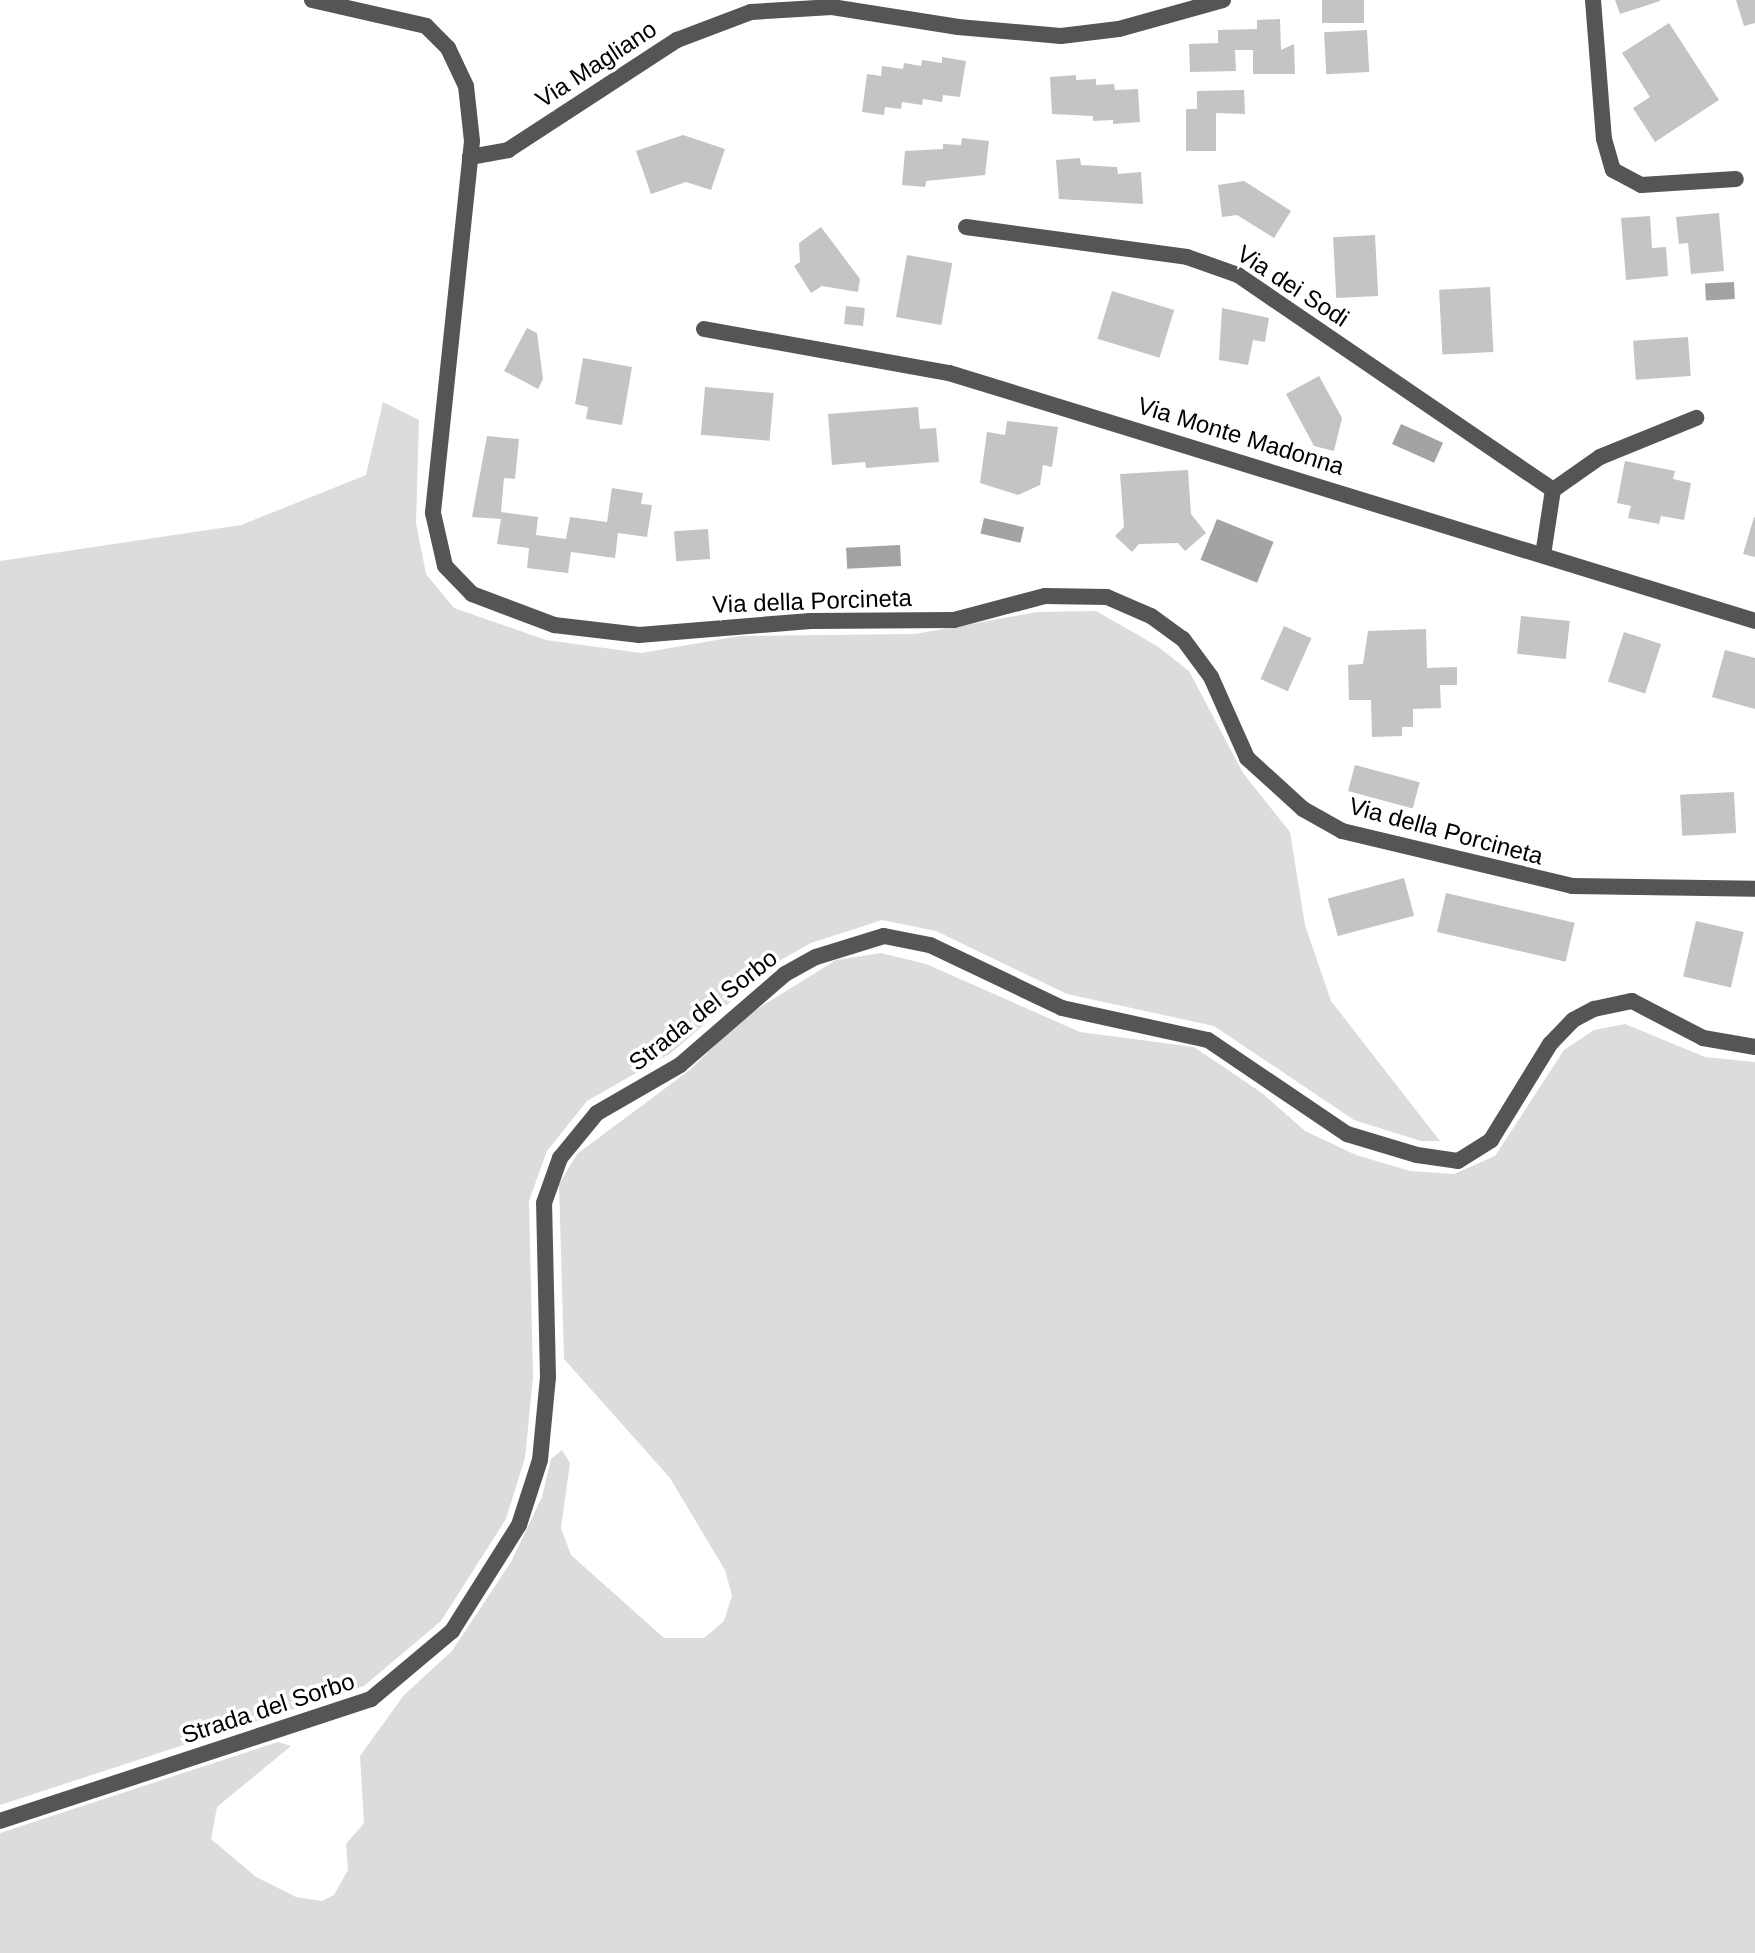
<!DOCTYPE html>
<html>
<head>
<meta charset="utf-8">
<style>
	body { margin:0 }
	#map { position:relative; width:1755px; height:1953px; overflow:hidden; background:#fff; font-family:Arial,sans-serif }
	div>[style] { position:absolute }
	.green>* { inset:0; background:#dcdcdc }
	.water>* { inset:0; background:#a3a3a3; transform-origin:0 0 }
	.building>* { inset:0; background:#c4c4c4; transform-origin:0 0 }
	.minor>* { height:16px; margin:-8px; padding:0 8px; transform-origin:8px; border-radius:8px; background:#555 }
	.tertiary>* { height:16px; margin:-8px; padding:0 8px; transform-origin:8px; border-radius:8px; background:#555 }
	span { translate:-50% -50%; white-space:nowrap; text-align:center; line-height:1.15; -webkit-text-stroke:7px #fff; paint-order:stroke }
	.street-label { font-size:24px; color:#000 }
</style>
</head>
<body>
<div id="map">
	<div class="green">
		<i style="clip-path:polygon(383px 402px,419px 420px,416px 523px,426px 574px,454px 608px,546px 640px,641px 653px,740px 636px,915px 634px,1037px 612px,1096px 611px,1157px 646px,1189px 671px,1243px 773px,1290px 832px,1305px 925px,1331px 1001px,1440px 1141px,1421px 1141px,1354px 1120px,1214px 1026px,1067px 994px,936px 931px,882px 920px,811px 943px,777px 962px,671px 1053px,587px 1101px,547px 1151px,529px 1201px,533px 1377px,525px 1458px,506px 1519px,441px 1621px,364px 1686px,0 1805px,0 561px,241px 525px,366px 475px)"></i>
		<i style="clip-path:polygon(881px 953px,926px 964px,1080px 1032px,1194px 1047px,1262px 1093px,1305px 1131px,1356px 1155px,1410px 1171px,1454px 1174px,1495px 1156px,1564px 1050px,1594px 1030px,1625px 1024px,1705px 1057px,1755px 1062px,1755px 1953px,0 1953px,0 1833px,278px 1742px,291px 1746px,217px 1807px,211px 1839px,256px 1877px,296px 1897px,322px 1901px,334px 1895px,348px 1870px,346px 1844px,364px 1823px,360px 1756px,404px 1695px,452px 1651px,511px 1562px,542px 1497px,551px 1459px,562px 1450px,570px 1463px,561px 1528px,571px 1555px,664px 1638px,704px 1638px,724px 1621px,732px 1596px,725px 1570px,670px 1478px,564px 1359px,559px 1184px,577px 1154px,691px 1069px,741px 1019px,836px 960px)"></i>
	</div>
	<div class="water">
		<i style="left:1734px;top:282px;width:17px;height:29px;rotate:87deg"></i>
		<i style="left:1401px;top:424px;width:46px;height:22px;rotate:24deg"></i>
		<i style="left:984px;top:518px;width:41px;height:16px;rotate:13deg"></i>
		<i style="left:1217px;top:519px;width:61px;height:44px;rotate:22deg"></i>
		<i style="left:900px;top:545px;width:21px;height:54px;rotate:87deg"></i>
	</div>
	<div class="building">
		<i style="left:1322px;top:0;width:42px;height:23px"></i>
		<i style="clip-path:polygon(1615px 0,1660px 0,1660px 1px,1620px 14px)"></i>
		<i style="clip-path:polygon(1736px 0,1755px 0,1755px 23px,1744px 26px)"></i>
		<i style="clip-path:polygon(1280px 19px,1281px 50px,1294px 44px,1295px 74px,1253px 74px,1253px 50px,1235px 50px,1236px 71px,1190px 72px,1189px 44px,1218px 43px,1218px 30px,1257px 29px,1257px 20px)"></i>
		<i style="clip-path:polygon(1669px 23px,1719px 100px,1655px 142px,1633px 108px,1650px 97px,1622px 53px)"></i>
		<i style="left:1367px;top:30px;width:42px;height:43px;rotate:87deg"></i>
		<i style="clip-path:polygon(942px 57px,966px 61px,960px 97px,943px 95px,942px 102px,923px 99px,922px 105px,902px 102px,901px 109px,885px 107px,884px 115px,862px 112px,867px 74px,881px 76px,882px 66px,903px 69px,904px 63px,921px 66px,922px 60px,942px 63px)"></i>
		<i style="clip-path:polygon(1076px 75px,1076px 80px,1096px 79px,1096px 85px,1114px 84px,1115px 90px,1138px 89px,1140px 122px,1113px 124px,1113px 120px,1093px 121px,1093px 116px,1052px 114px,1050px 77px)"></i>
		<i style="clip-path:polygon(1244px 90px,1245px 114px,1216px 113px,1216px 151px,1186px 151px,1186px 109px,1197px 109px,1197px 91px)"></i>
		<i style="clip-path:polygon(683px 135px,725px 149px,711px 190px,686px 182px,651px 194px,636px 151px)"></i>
		<i style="clip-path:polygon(962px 138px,989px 141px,985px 175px,926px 181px,925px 187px,902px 185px,905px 151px,943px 149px,943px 144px,961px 145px)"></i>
		<i style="clip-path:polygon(1080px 158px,1081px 165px,1117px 167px,1118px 174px,1141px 172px,1143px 204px,1059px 199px,1056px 160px)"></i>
		<i style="clip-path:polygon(1244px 181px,1291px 211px,1274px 238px,1237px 215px,1222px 217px,1218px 185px)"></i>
		<i style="clip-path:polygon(1719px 213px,1724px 271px,1691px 274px,1688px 243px,1679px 244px,1676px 217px)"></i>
		<i style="clip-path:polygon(1650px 216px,1652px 248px,1666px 247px,1668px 276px,1626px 280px,1621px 218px)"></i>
		<i style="clip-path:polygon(821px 227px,860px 279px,858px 292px,822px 286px,811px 293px,794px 266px,800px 262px,799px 243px)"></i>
		<i style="left:1375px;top:235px;width:61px;height:42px;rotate:87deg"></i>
		<i style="left:907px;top:255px;width:46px;height:63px;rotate:10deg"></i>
		<i style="left:1490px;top:287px;width:65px;height:51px;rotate:87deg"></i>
		<i style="left:1112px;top:291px;width:65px;height:50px;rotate:17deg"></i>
		<i style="left:846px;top:306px;width:19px;height:18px;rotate:6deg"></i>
		<i style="clip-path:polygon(1222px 308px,1269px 318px,1265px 342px,1253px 340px,1248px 365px,1219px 360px)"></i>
		<i style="clip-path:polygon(527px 328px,537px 333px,543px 379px,538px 389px,504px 371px)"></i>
		<i style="left:1688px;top:337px;width:39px;height:55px;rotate:86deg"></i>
		<i style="clip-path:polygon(583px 358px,632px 367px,622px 425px,586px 419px,588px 407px,575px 404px)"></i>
		<i style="clip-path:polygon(1319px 376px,1342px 418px,1334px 451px,1314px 446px,1286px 394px)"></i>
		<i style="left:705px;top:387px;width:69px;height:48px;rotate:5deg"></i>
		<i style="clip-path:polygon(918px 407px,920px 429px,936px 428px,939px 462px,866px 468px,865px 462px,832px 465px,828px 414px)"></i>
		<i style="clip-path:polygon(1007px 421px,1058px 427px,1052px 467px,1043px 465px,1040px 485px,1018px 495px,980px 483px,987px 432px,1005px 435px)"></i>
		<i style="clip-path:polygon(487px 436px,519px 439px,515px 479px,504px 478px,501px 512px,538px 517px,536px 535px,566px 539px,570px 517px,607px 522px,612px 488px,643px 493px,641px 504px,652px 505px,647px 537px,618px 533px,615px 558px,571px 552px,568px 573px,527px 568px,529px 548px,497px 544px,501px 519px,472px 517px)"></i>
		<i style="clip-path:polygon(1625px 461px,1675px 471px,1673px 479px,1691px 483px,1684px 520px,1661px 516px,1659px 524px,1628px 518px,1631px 506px,1617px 503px)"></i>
		<i style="clip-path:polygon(1188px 470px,1191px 514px,1206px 533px,1185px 551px,1178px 543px,1139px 544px,1132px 552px,1115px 536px,1124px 527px,1120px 474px)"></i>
		<i style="clip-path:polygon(1754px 517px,1755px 517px,1755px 557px,1743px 554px)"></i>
		<i style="left:708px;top:529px;width:30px;height:34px;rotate:86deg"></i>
		<i style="left:1521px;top:616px;width:49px;height:38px;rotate:6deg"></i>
		<i style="left:1284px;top:626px;width:30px;height:58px;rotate:24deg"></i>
		<i style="clip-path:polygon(1426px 629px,1427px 668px,1457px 667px,1457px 685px,1440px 685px,1441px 708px,1413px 709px,1413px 727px,1402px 727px,1402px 736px,1372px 737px,1371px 700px,1349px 700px,1348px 665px,1363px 664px,1368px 631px)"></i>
		<i style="left:1624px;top:632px;width:39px;height:52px;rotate:18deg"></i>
		<i style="clip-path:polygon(1725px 650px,1755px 658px,1755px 709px,1712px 697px)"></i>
		<i style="left:1355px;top:765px;width:67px;height:27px;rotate:15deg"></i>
		<i style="left:1734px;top:792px;width:41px;height:54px;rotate:87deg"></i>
		<i style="left:1404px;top:878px;width:39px;height:79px;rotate:75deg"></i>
		<i style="left:1446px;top:893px;width:132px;height:40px;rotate:13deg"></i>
		<i style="left:1696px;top:921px;width:49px;height:57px;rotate:13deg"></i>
	</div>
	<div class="minor">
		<i style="left:312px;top:0;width:117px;rotate:12.8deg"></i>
		<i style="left:426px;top:26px;width:31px;rotate:45deg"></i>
		<i style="left:448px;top:48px;width:42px;rotate:64.7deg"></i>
		<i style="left:466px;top:86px;width:55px;rotate:83.8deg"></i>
		<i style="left:472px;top:141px;width:374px;rotate:96deg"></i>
		<i style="left:433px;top:513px;width:54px;rotate:77.2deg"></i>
		<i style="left:445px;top:566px;width:39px;rotate:46deg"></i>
		<i style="left:472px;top:594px;width:88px;rotate:20.7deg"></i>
		<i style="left:554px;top:625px;width:86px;rotate:6.7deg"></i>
		<i style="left:639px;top:635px;width:172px;rotate:-4.7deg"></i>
		<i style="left:810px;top:621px;width:144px;rotate:-0.4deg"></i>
		<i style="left:954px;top:620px;width:94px;rotate:-14.8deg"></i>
		<i style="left:1045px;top:596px;width:62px;rotate:0.9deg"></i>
		<i style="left:1107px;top:597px;width:48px;rotate:23.4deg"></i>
		<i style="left:1151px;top:616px;width:39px;rotate:36deg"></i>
		<i style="left:1183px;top:639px;width:47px;rotate:53.6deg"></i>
		<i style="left:1211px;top:677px;width:89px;rotate:66deg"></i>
		<i style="left:1247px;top:758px;width:76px;rotate:42.3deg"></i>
		<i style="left:1303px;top:809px;width:45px;rotate:29.4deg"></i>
		<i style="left:1342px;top:831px;width:236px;rotate:13.4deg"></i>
		<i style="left:1572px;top:886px;width:183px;rotate:0.9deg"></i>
		<i style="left:1593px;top:0;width:139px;rotate:85.5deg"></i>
		<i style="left:1604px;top:139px;width:32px;rotate:74deg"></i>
		<i style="left:1613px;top:170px;width:32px;rotate:28deg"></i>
		<i style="left:1641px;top:185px;width:95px;rotate:-3.6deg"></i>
		<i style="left:470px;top:157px;width:39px;rotate:-10deg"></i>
		<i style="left:508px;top:150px;width:202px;rotate:-33.1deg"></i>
		<i style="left:677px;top:40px;width:79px;rotate:-20.7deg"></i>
		<i style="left:751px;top:12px;width:81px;rotate:-3.5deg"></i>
		<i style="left:832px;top:7px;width:128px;rotate:9deg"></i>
		<i style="left:958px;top:27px;width:103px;rotate:5deg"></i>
		<i style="left:1061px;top:36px;width:58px;rotate:-6.9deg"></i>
		<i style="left:1119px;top:29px;width:108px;rotate:-15.6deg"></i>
		<i style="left:966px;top:227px;width:223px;rotate:7.7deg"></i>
		<i style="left:1187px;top:257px;width:54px;rotate:19.4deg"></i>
		<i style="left:1238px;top:275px;width:381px;rotate:34.3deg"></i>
		<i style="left:704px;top:329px;width:249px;rotate:10.2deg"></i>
		<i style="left:949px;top:373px;width:843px;rotate:17.1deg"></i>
		<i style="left:1543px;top:555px;width:66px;rotate:-81.3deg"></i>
		<i style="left:1553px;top:490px;width:57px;rotate:-35.1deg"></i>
		<i style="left:1600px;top:457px;width:104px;rotate:-22.1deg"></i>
	</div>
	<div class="tertiary">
		<i style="left:0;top:1821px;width:391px;rotate:-18.2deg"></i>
		<i style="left:371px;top:1699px;width:106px;rotate:-40deg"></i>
		<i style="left:452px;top:1631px;width:125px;rotate:-57.7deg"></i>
		<i style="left:519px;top:1525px;width:68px;rotate:-72.1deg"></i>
		<i style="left:540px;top:1460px;width:83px;rotate:-84.5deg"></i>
		<i style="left:548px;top:1377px;width:174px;rotate:-91.3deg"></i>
		<i style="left:544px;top:1203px;width:48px;rotate:-70.4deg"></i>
		<i style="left:560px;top:1158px;width:58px;rotate:-50.6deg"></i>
		<i style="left:597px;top:1113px;width:96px;rotate:-30deg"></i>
		<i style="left:680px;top:1065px;width:139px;rotate:-40.9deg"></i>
		<i style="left:785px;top:974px;width:35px;rotate:-29deg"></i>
		<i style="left:816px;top:957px;width:71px;rotate:-17.2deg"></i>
		<i style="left:884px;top:936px;width:47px;rotate:11.1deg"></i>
		<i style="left:930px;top:945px;width:146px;rotate:25.5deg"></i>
		<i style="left:1062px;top:1008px;width:149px;rotate:12.4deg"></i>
		<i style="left:1208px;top:1040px;width:168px;rotate:34.1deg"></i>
		<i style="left:1347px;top:1134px;width:73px;rotate:16.7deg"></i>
		<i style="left:1417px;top:1155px;width:41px;rotate:8.3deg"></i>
		<i style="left:1458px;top:1161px;width:39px;rotate:-32deg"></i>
		<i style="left:1491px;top:1140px;width:113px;rotate:-58.4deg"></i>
		<i style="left:1550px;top:1044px;width:33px;rotate:-46deg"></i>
		<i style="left:1573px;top:1020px;width:24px;rotate:-28deg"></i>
		<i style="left:1594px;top:1009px;width:39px;rotate:-12deg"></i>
		<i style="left:1632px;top:1001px;width:80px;rotate:27.5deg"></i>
		<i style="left:1703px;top:1038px;width:53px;rotate:9.8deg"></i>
	</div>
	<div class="street-label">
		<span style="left:596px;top:64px;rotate:-33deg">Via Magliano</span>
		<span style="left:1293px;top:286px;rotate:33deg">Via dei Sodi</span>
		<span style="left:1241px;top:436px;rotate:17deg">Via Monte Madonna</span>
		<span style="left:812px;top:601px;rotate:-2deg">Via della Porcineta</span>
		<span style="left:1446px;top:831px;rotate:15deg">Via della Porcineta</span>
		<span style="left:703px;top:1010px;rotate:-38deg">Strada del Sorbo</span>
		<span style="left:268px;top:1708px;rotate:-18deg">Strada del Sorbo</span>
	</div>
</div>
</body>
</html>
